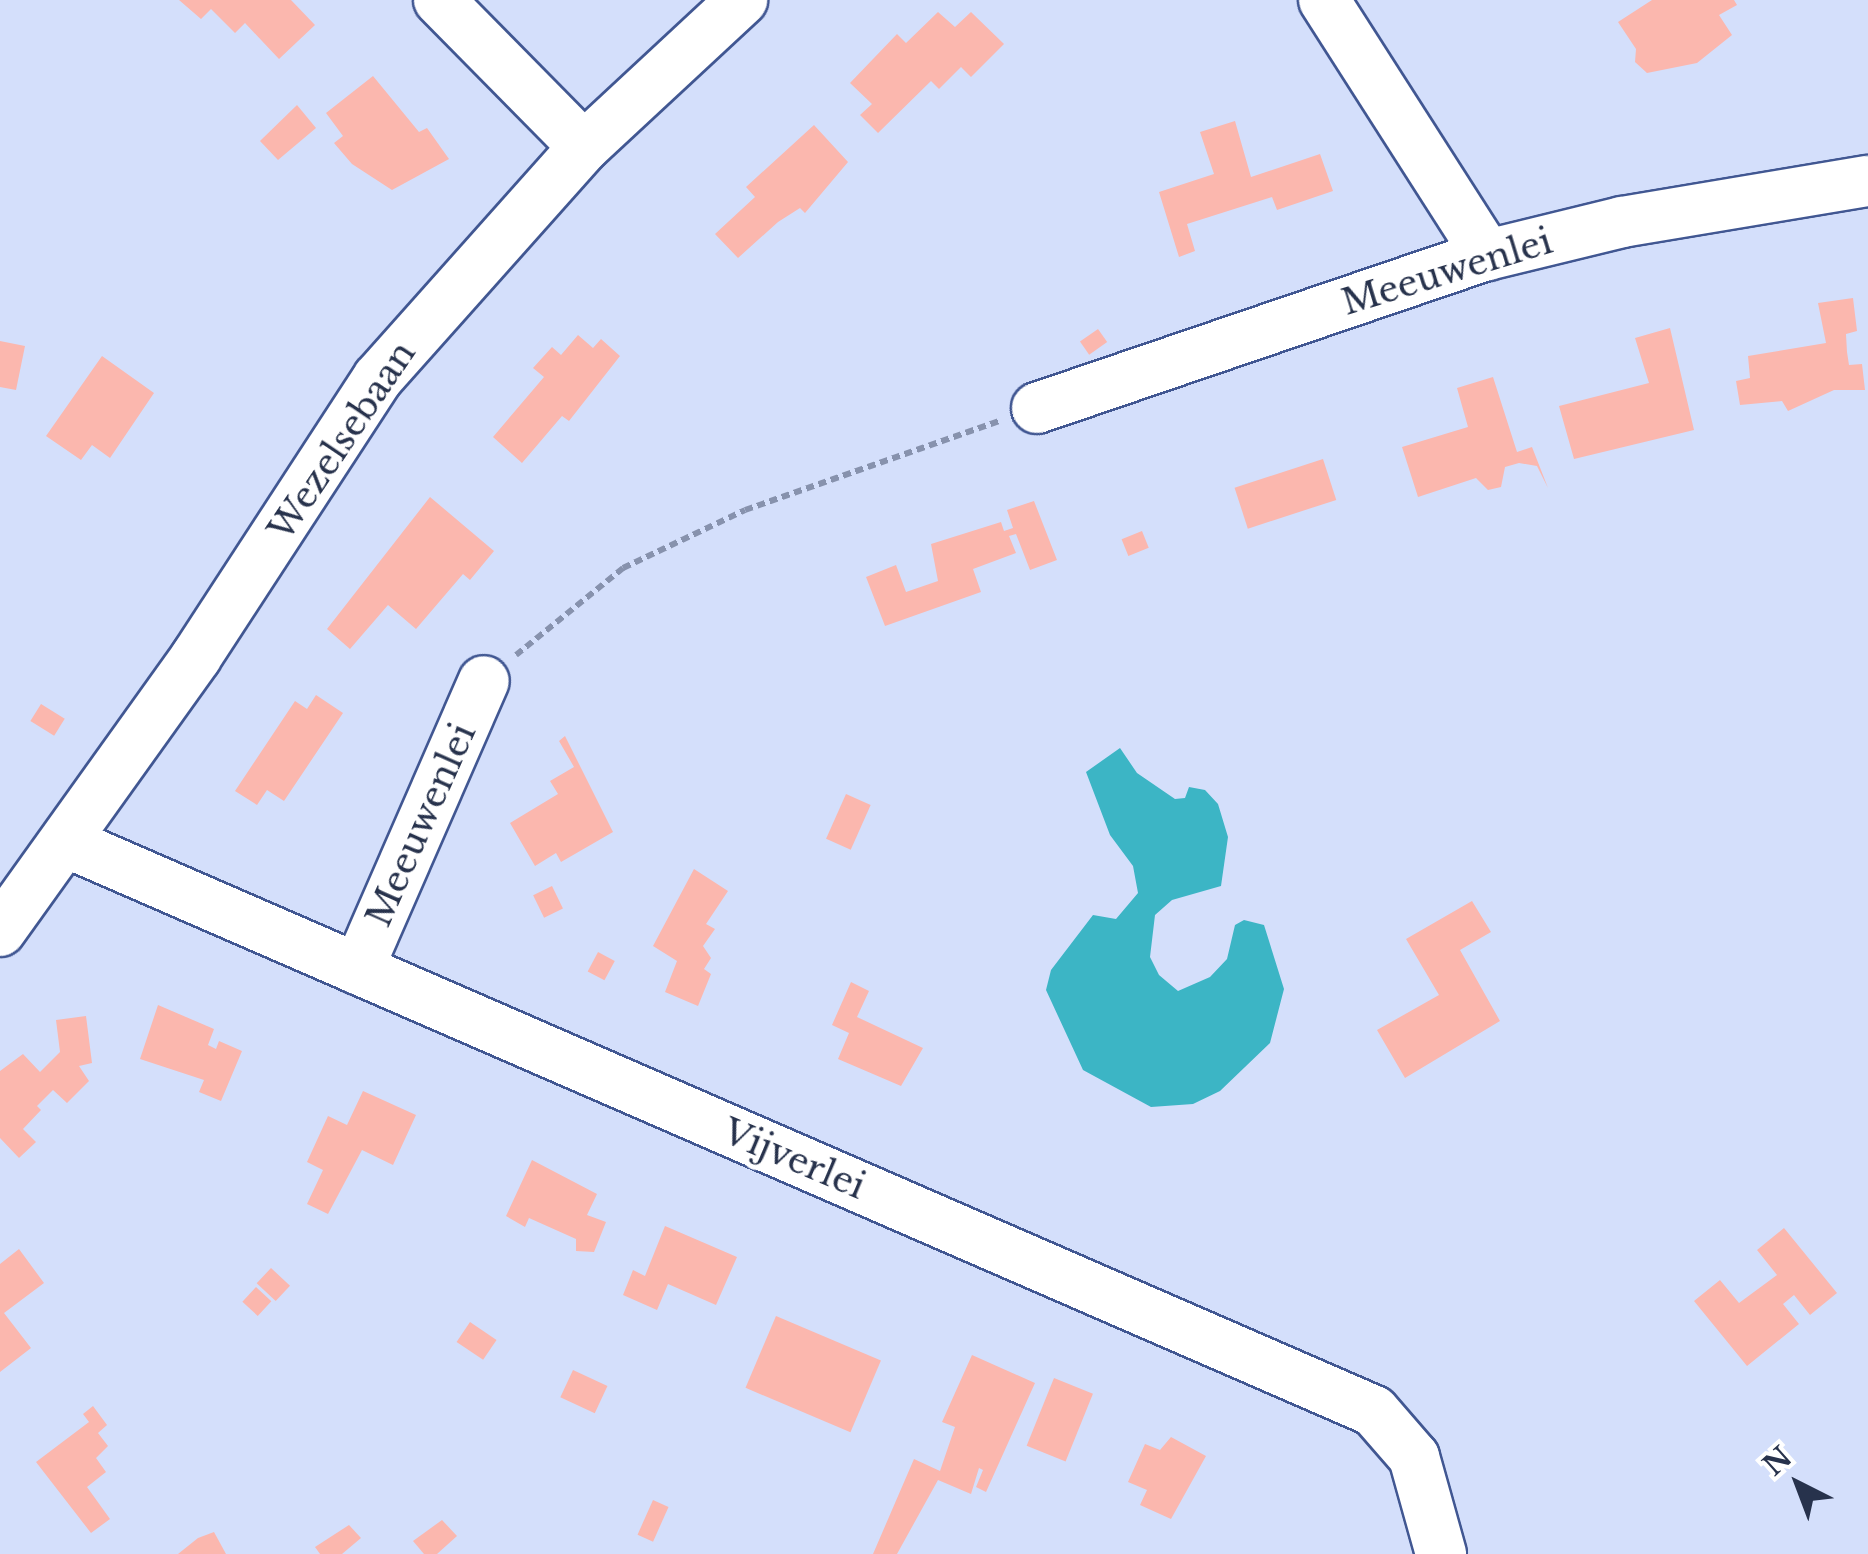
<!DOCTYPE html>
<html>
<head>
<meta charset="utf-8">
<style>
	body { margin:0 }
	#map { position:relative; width:1868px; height:1554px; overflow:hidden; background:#d4dffb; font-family:"Libre Baskerville",serif }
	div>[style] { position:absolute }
	.water>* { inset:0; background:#3cb5c5 }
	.building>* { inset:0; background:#fbb7ae; transform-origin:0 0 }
	.path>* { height:6px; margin-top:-3px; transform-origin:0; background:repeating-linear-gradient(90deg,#8792ad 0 8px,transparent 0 13px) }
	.roads { filter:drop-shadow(2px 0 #415792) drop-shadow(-2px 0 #415792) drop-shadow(0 2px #415792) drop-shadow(0 -2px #415792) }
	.minor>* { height:50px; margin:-25px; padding:0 25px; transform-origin:25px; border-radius:25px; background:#fff }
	span { translate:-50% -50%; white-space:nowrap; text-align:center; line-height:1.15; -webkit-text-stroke:10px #fff; paint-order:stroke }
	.street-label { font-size:35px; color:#27324c }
	.north { position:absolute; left:1748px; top:1434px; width:100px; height:100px; -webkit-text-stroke:8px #fff; paint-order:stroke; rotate:318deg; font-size:28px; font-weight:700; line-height:40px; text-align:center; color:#27324c }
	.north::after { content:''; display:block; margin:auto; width:35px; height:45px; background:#27324c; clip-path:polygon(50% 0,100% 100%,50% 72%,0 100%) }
</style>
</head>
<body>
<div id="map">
	<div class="water">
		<i style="clip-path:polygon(1120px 748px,1137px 773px,1175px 799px,1185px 798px,1189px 787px,1205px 790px,1218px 804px,1228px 837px,1221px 886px,1172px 900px,1155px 915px,1150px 957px,1159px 975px,1178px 991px,1210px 977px,1227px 959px,1235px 925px,1244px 920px,1264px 925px,1284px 989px,1270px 1043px,1220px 1091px,1193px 1104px,1151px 1107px,1083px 1070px,1046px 990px,1051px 970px,1093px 915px,1116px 919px,1138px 893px,1133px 866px,1110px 835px,1086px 772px)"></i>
	</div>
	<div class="building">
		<i style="clip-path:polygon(179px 0,291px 0,315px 25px,279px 59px,245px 23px,235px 33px,211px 9px,201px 19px)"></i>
		<i style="clip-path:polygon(1652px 0,1734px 0,1737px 5px,1719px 15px,1732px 35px,1697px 63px,1647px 73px,1635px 62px,1636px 49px,1618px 22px)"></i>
		<i style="clip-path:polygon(938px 12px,955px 27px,971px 12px,1004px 44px,971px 77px,961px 67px,939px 89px,931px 81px,878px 133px,860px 115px,872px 104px,850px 83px,897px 34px,906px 43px)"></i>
		<i style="clip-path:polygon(373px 76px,419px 132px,427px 128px,449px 159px,392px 190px,352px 164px,334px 143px,343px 136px,326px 113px)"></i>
		<i style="clip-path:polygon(297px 105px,316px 128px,278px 160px,260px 141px)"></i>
		<i style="clip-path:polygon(1235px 121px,1251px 177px,1320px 154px,1333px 191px,1277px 210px,1272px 197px,1187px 224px,1195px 251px,1179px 257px,1159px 192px,1214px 174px,1200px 132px)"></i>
		<i style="clip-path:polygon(814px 125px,848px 162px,805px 213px,800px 208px,778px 222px,738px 258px,715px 234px,755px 197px,746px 187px)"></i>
		<i style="clip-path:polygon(1853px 298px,1857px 331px,1846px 334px,1847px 352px,1849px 365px,1862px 364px,1865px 390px,1834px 390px,1788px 411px,1782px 401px,1740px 405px,1736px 381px,1750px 378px,1748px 356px,1826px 343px,1818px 303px)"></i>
		<i style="clip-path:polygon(1670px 328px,1694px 430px,1574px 459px,1559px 406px,1649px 383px,1635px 338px)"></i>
		<i style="left:1098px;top:329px;width:16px;height:22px;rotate:55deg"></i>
		<i style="clip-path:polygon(578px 335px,593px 348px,601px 339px,620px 356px,569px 421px,562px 416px,522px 463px,493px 437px,544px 377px,533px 368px,552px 347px,561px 355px)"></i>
		<i style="clip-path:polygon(0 341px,25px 346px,16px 390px,0 387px)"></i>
		<i style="clip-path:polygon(102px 356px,154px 393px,110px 458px,92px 445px,81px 460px,46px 436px)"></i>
		<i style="clip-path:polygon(1493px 377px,1517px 452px,1532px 447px,1548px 488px,1537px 466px,1519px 463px,1505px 467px,1501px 487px,1488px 490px,1476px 478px,1418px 497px,1402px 447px,1468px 427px,1457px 388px)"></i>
		<i style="left:1323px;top:459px;width:43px;height:93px;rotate:72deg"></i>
		<i style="clip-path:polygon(430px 497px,494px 551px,470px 580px,463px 574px,416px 629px,388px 605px,350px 649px,327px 629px)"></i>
		<i style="clip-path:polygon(1034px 501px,1057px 560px,1030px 570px,1016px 534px,1009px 536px,1016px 553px,973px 569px,981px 592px,885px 626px,866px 577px,896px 565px,906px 592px,938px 581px,931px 544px,1001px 522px,1004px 531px,1013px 528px,1007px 510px)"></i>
		<i style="left:1142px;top:531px;width:18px;height:22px;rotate:68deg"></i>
		<i style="clip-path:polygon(316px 695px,343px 713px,284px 801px,267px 790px,257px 805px,235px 791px,295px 701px,307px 709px)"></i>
		<i style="left:41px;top:704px;width:28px;height:20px;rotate:32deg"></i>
		<i style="clip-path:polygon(565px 736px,613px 832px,561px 862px,556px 853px,535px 866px,510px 823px,558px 794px,550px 781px,574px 767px,559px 741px)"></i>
		<i style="left:846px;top:794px;width:27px;height:49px;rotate:24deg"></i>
		<i style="clip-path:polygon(694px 869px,728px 891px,706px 924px,715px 929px,703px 946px,711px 958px,704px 969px,711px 974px,698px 1006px,665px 992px,677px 961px,653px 946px)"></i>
		<i style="left:552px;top:886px;width:25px;height:21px;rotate:64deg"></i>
		<i style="clip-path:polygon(1472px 901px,1491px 932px,1460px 950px,1500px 1021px,1405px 1078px,1377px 1030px,1439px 995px,1406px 939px)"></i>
		<i style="left:598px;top:952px;width:19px;height:22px;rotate:28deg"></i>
		<i style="clip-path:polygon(851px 982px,869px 991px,857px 1017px,923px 1048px,901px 1086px,838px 1059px,849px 1033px,832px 1025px)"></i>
		<i style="clip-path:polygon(158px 1005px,214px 1029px,208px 1045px,216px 1049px,219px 1041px,242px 1051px,221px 1101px,199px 1092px,204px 1080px,140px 1059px)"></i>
		<i style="clip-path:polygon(86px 1016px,92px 1063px,79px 1066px,89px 1081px,67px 1103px,53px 1090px,37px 1106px,41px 1110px,23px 1129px,36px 1142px,19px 1158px,0 1138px,0 1071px,23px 1054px,40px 1072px,60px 1052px,56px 1020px)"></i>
		<i style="clip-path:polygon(363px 1091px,416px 1115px,393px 1165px,362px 1150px,328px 1214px,307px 1204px,323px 1170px,307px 1162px,328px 1116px,347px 1125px)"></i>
		<i style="clip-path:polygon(532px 1160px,597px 1194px,587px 1215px,606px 1222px,594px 1252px,576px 1251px,576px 1239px,529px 1218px,525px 1227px,506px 1216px)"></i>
		<i style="clip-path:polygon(665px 1226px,737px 1257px,716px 1305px,668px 1284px,657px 1310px,623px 1295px,633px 1270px,645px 1276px)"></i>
		<i style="clip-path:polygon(1784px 1228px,1837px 1293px,1810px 1315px,1794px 1295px,1783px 1304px,1799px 1324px,1747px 1366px,1694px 1301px,1720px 1280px,1739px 1303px,1777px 1275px,1757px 1250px)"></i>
		<i style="clip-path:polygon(19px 1249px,44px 1283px,4px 1313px,31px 1348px,0 1372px,0 1264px)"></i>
		<i style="left:271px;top:1268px;width:26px;height:21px;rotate:43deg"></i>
		<i style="left:256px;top:1287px;width:21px;height:20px;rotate:43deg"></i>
		<i style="left:776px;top:1316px;width:114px;height:78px;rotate:23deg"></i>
		<i style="left:470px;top:1322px;width:32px;height:24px;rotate:34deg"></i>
		<i style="clip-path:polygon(972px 1355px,1035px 1383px,986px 1492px,976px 1487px,983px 1470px,979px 1468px,971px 1494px,938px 1480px,897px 1554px,873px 1554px,914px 1459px,940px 1471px,955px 1427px,942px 1422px)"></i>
		<i style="left:573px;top:1370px;width:38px;height:30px;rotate:25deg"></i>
		<i style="left:1054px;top:1378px;width:42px;height:73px;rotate:22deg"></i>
		<i style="clip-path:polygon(93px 1406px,107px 1425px,98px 1433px,108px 1446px,96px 1458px,106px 1472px,87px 1487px,110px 1519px,91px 1533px,36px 1462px,89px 1422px,83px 1414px)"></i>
		<i style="clip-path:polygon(1171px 1437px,1206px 1456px,1171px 1519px,1140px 1505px,1147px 1490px,1128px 1482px,1145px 1444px,1160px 1450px)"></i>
		<i style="left:653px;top:1500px;width:17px;height:38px;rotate:24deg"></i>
		<i style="clip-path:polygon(442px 1520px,457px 1536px,437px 1554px,424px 1554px,413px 1541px)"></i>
		<i style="clip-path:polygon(349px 1525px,361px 1538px,342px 1554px,320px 1554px,315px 1547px)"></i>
		<i style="clip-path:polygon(214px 1532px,226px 1554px,178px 1554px,198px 1538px)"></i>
	</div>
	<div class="path">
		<i style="left:516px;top:655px;width:138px;rotate:-39.1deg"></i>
		<i style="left:623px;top:568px;width:135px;rotate:-25.4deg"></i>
		<i style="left:745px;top:510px;width:269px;rotate:-19.3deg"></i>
	</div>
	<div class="roads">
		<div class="minor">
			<i style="left:439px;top:0;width:206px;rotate:45.4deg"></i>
			<i style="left:1324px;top:0;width:303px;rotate:57.4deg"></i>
			<i style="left:1037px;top:408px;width:475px;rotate:-18.8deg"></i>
			<i style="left:1487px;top:255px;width:139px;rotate:-13.7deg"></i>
			<i style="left:1622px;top:222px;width:249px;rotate:-9.5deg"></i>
			<i style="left:66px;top:842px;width:1426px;rotate:23.51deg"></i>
			<i style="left:1374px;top:1411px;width:61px;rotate:49deg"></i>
			<i style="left:1414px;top:1457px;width:101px;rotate:74.4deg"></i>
			<i style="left:0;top:931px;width:337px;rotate:-54.4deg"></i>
			<i style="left:196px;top:657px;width:333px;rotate:-56.9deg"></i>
			<i style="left:378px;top:378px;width:310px;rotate:-48.3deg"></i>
			<i style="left:584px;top:147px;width:216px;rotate:-42.9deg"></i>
			<i style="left:358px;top:969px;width:314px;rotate:-66.4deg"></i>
		</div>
	</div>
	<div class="street-label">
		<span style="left:1447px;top:272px;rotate:-17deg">Meeuwenlei</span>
		<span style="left:342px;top:441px;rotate:-56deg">Wezelsebaan</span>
		<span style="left:421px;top:825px;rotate:-66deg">Meeuwenlei</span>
		<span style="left:794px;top:1159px;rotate:23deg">Vijverlei</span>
	</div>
	<div class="north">N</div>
</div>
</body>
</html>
